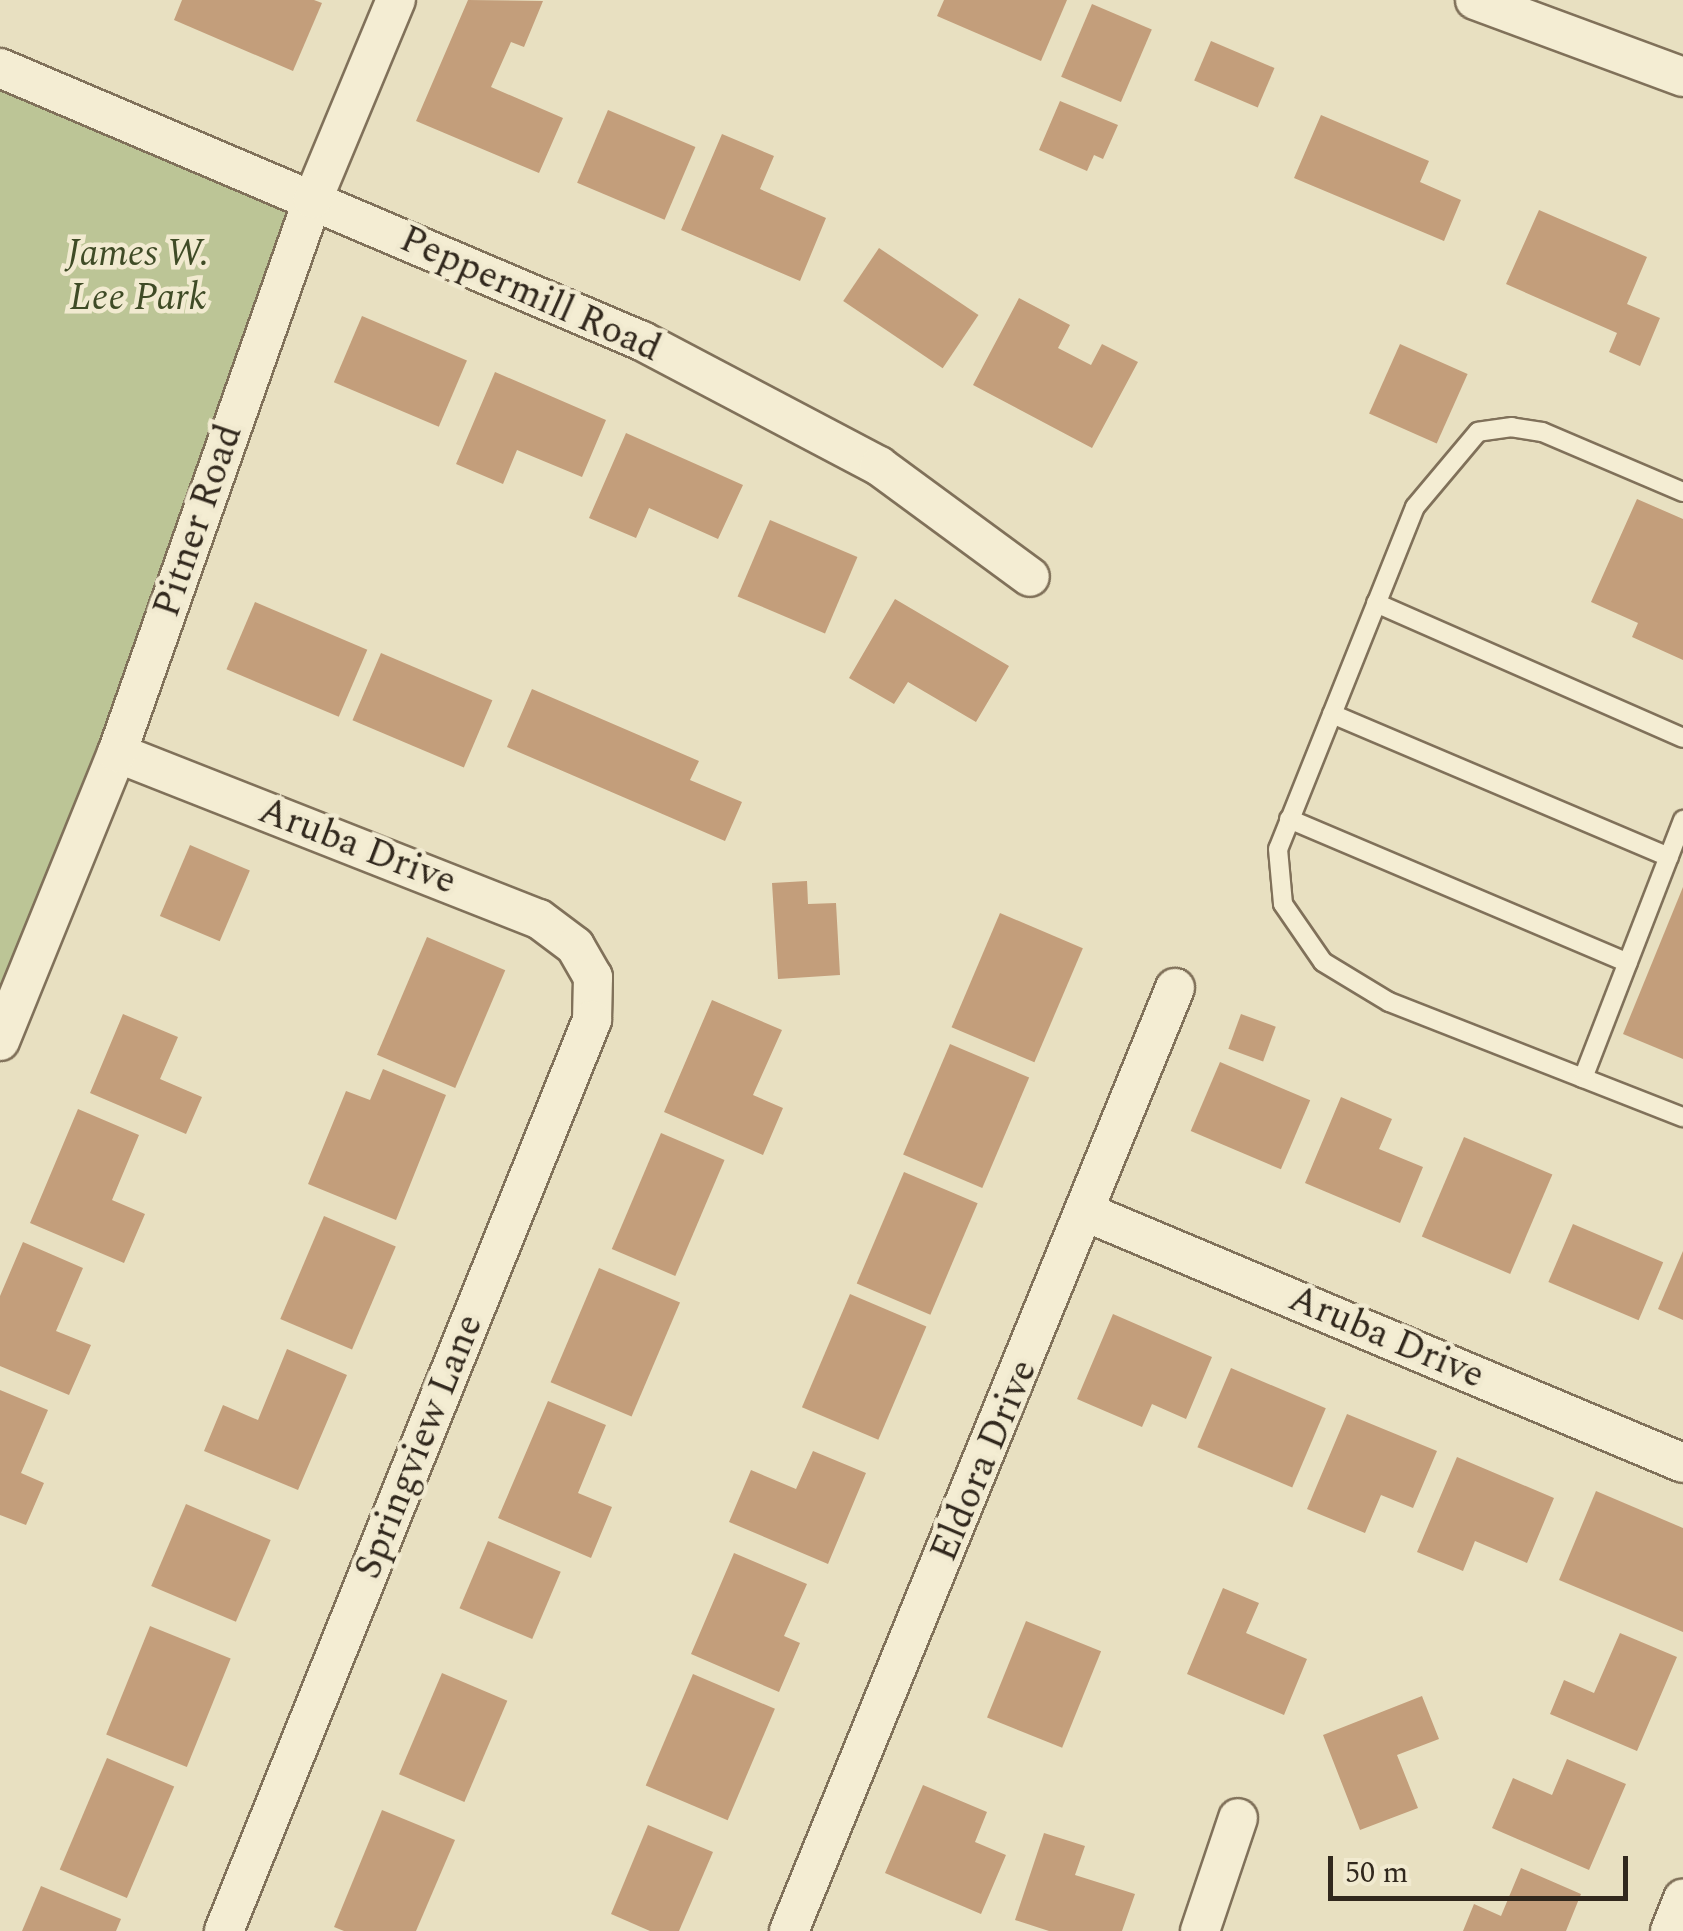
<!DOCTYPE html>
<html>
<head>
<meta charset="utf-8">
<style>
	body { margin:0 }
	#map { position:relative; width:1683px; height:1931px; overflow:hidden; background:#e8e0c1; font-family:Spectral,serif }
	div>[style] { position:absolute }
	.green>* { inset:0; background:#bcc596 }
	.building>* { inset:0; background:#c39e7b; transform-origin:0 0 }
	.roads { filter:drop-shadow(2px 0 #80715a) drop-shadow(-2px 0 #80715a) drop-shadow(0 2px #80715a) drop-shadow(0 -2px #80715a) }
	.service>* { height:18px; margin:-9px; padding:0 9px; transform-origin:9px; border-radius:9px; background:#f4edd3 }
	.minor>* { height:38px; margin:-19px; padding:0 19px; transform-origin:19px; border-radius:19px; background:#f4edd3 }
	span { translate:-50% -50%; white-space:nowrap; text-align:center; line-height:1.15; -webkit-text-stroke:9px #f1ead0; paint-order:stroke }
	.park-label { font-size:38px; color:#3f4b26; font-style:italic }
	.street-label { font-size:38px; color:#31281d }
	.scale { position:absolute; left:1328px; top:1856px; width:300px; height:45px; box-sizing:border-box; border:5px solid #31281d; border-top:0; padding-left:12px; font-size:30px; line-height:35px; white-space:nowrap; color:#31281d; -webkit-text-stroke:8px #f1ead0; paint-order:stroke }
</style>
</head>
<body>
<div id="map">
	<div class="green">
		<i style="clip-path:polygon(0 68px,313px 199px,0 1041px)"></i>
	</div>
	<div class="building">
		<i style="clip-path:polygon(182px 0,314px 0,322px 3px,293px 71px,174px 20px)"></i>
		<i style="clip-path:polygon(468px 0,543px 1px,524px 47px,511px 42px,491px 87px,563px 118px,539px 173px,416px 121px)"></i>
		<i style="clip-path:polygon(944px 0,1067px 0,1041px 61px,937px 16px)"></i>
		<i style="left:1092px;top:4px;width:65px;height:79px;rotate:23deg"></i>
		<i style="left:1211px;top:41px;width:69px;height:43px;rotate:23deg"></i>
		<i style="clip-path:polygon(1060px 101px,1118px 125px,1103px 159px,1094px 155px,1087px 171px,1039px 150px)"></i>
		<i style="left:608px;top:110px;width:95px;height:79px;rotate:23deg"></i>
		<i style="clip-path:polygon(1321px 115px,1429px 161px,1420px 182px,1461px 200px,1444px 241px,1294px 178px)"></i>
		<i style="clip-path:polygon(722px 134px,774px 156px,760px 189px,826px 218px,800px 281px,681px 230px)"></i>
		<i style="clip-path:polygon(1539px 210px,1647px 257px,1627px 304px,1660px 318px,1640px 366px,1609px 352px,1617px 333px,1506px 284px)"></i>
		<i style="left:879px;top:248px;width:120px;height:64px;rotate:34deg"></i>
		<i style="clip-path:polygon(1019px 298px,1070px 325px,1058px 348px,1091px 365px,1102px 344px,1138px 362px,1092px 448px,973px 385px)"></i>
		<i style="left:362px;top:316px;width:114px;height:72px;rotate:23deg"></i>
		<i style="left:1400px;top:344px;width:74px;height:76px;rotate:24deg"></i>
		<i style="clip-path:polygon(495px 372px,606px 420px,582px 477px,517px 450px,503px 484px,456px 464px)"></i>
		<i style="clip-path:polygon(626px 433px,743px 485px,718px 539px,649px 508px,636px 538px,589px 518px)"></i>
		<i style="clip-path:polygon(1637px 499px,1683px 519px,1683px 660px,1632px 637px,1638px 623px,1591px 602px)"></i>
		<i style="left:770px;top:520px;width:95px;height:83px;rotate:23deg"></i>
		<i style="clip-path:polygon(895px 599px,1009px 666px,976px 722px,908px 682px,894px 704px,849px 678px)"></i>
		<i style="left:255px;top:602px;width:122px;height:73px;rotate:23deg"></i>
		<i style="left:381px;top:653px;width:121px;height:73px;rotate:23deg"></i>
		<i style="clip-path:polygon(532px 689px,699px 761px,690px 780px,742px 802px,725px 841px,507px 747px)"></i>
		<i style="left:190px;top:845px;width:65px;height:77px;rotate:23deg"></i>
		<i style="clip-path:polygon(807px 881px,808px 904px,836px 903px,840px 975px,778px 979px,772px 883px)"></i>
		<i style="clip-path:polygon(1683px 887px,1683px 1059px,1623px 1034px)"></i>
		<i style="left:1000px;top:913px;width:90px;height:124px;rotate:23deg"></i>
		<i style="left:427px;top:937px;width:85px;height:128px;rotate:23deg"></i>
		<i style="clip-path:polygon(712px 1000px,782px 1030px,753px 1095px,783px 1108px,763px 1155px,664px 1112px)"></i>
		<i style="clip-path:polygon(123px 1014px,178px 1037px,160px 1079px,202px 1097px,186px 1134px,90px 1093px)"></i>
		<i style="left:1241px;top:1014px;width:37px;height:37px;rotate:20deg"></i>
		<i style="left:950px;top:1044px;width:86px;height:120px;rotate:23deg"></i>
		<i style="left:1220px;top:1062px;width:98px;height:75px;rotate:23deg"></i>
		<i style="clip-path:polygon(383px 1069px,446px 1095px,396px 1220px,308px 1184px,346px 1091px,370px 1100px)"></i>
		<i style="clip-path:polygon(1341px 1097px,1392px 1119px,1379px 1149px,1423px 1167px,1400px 1223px,1305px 1183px)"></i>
		<i style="clip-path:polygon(78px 1109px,139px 1135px,112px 1200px,145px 1214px,124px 1263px,30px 1223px)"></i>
		<i style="left:661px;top:1133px;width:69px;height:126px;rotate:23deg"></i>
		<i style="left:1464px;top:1137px;width:96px;height:108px;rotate:23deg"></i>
		<i style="left:904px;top:1172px;width:80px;height:121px;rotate:23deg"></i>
		<i style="left:324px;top:1216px;width:78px;height:112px;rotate:23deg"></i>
		<i style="left:1573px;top:1224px;width:98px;height:63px;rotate:23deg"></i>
		<i style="clip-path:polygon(23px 1242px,83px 1268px,56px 1331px,91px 1345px,69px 1395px,0 1366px,0 1296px)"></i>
		<i style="clip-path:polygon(1683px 1251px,1683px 1320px,1658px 1309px)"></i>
		<i style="left:599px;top:1268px;width:88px;height:124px;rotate:23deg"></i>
		<i style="left:850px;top:1294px;width:83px;height:123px;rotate:23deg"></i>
		<i style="clip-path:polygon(1113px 1314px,1212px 1357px,1186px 1419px,1152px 1404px,1142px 1427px,1077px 1399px)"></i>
		<i style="clip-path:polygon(287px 1349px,347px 1375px,298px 1490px,204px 1451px,223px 1405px,258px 1420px)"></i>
		<i style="left:1231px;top:1368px;width:103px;height:86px;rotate:23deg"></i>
		<i style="clip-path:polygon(0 1390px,48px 1410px,21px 1473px,44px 1483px,26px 1525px,0 1515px)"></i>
		<i style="clip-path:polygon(548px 1401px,606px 1425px,578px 1493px,612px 1507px,591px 1558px,498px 1518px)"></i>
		<i style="clip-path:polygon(1347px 1414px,1437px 1451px,1413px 1508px,1381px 1495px,1365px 1533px,1307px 1509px)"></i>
		<i style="clip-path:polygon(813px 1451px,866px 1473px,828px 1564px,729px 1522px,751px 1470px,796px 1489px)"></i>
		<i style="clip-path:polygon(1457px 1457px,1554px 1498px,1527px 1563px,1475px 1541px,1463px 1571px,1417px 1552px)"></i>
		<i style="clip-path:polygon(1596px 1491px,1683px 1528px,1683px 1632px,1559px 1580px)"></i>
		<i style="left:186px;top:1504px;width:92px;height:89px;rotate:23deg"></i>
		<i style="left:488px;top:1541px;width:79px;height:73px;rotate:23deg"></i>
		<i style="clip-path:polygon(734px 1553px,807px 1584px,784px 1636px,800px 1643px,779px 1692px,691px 1654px)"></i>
		<i style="clip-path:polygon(1223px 1588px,1259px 1603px,1246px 1633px,1307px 1659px,1284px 1715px,1187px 1674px)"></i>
		<i style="left:1026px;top:1621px;width:81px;height:104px;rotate:22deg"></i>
		<i style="left:150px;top:1626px;width:87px;height:117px;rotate:22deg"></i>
		<i style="clip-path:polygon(1620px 1633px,1677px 1657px,1637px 1751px,1550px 1714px,1564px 1680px,1594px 1693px)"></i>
		<i style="left:442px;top:1673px;width:71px;height:110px;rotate:23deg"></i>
		<i style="left:693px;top:1674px;width:89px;height:121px;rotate:23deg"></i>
		<i style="clip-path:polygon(1422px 1696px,1439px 1739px,1397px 1755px,1418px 1808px,1360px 1830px,1323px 1735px)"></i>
		<i style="left:107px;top:1758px;width:73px;height:121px;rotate:23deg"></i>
		<i style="clip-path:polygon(1567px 1759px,1626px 1784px,1589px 1870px,1492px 1828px,1513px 1778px,1552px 1795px)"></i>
		<i style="clip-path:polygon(923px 1785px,987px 1812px,975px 1842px,1006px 1855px,981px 1914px,885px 1873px)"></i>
		<i style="clip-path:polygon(382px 1810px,455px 1840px,416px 1931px,344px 1931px,334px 1927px)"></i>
		<i style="clip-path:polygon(648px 1825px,713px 1852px,679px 1931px,650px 1931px,611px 1914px)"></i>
		<i style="clip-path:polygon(1044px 1833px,1085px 1846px,1075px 1875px,1135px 1894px,1122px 1931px,1049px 1931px,1015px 1920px)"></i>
		<i style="clip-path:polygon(1521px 1868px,1581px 1894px,1566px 1931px,1463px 1931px,1474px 1904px,1501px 1916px)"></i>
		<i style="clip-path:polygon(41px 1886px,121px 1919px,116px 1931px,22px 1931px)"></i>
	</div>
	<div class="roads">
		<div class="service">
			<i style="left:1683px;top:492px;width:153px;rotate:-156.9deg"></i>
			<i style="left:1542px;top:432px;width:30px;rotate:-171deg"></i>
			<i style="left:1512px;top:427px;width:34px;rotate:172deg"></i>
			<i style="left:1478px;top:432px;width:98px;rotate:130deg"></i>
			<i style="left:1415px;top:507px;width:368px;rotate:111.8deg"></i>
			<i style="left:1278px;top:849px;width:55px;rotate:84.8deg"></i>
			<i style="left:1283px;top:904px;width:70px;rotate:55.4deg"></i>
			<i style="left:1323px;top:962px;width:77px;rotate:31.2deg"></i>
			<i style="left:1389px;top:1002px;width:316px;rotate:21.4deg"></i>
			<i style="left:1376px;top:603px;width:335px;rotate:23.7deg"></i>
			<i style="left:1332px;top:714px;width:366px;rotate:23deg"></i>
			<i style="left:1289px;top:819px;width:368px;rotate:23deg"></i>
			<i style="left:1583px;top:1078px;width:277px;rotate:-68.8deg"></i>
		</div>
		<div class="minor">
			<i style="left:1475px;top:0;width:222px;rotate:20.3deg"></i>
			<i style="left:0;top:68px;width:698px;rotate:23.04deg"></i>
			<i style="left:642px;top:341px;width:268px;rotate:27.8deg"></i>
			<i style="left:879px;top:466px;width:187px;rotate:36.3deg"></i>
			<i style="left:117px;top:753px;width:453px;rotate:21.5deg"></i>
			<i style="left:539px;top:919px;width:45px;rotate:36.9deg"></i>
			<i style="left:575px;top:946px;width:36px;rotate:60deg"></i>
			<i style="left:593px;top:977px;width:43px;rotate:91.3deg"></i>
			<i style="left:592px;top:1020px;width:983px;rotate:112deg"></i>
			<i style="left:0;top:1041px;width:311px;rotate:-67.9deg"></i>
			<i style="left:117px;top:753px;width:588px;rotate:-70.52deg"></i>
			<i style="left:313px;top:199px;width:216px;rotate:-67.4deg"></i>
			<i style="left:1088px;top:1213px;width:645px;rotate:22.79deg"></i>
			<i style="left:789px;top:1931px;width:1019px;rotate:-67.74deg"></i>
			<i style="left:1200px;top:1931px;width:119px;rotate:-71.4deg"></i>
			<i style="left:1670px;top:1931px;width:35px;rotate:-68deg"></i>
		</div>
	</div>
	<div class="park-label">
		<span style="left:138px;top:277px">James W.<br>Lee Park</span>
	</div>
	<div class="street-label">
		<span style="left:530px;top:295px;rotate:24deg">Peppermill Road</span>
		<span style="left:199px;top:521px;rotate:-71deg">Pitner Road</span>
		<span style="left:357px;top:847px;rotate:21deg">Aruba Drive</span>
		<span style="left:1386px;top:1338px;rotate:23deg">Aruba Drive</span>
		<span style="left:420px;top:1447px;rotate:-68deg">Springview Lane</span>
		<span style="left:985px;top:1461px;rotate:-67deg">Eldora Drive</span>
	</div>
	<div class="scale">50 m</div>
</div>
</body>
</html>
